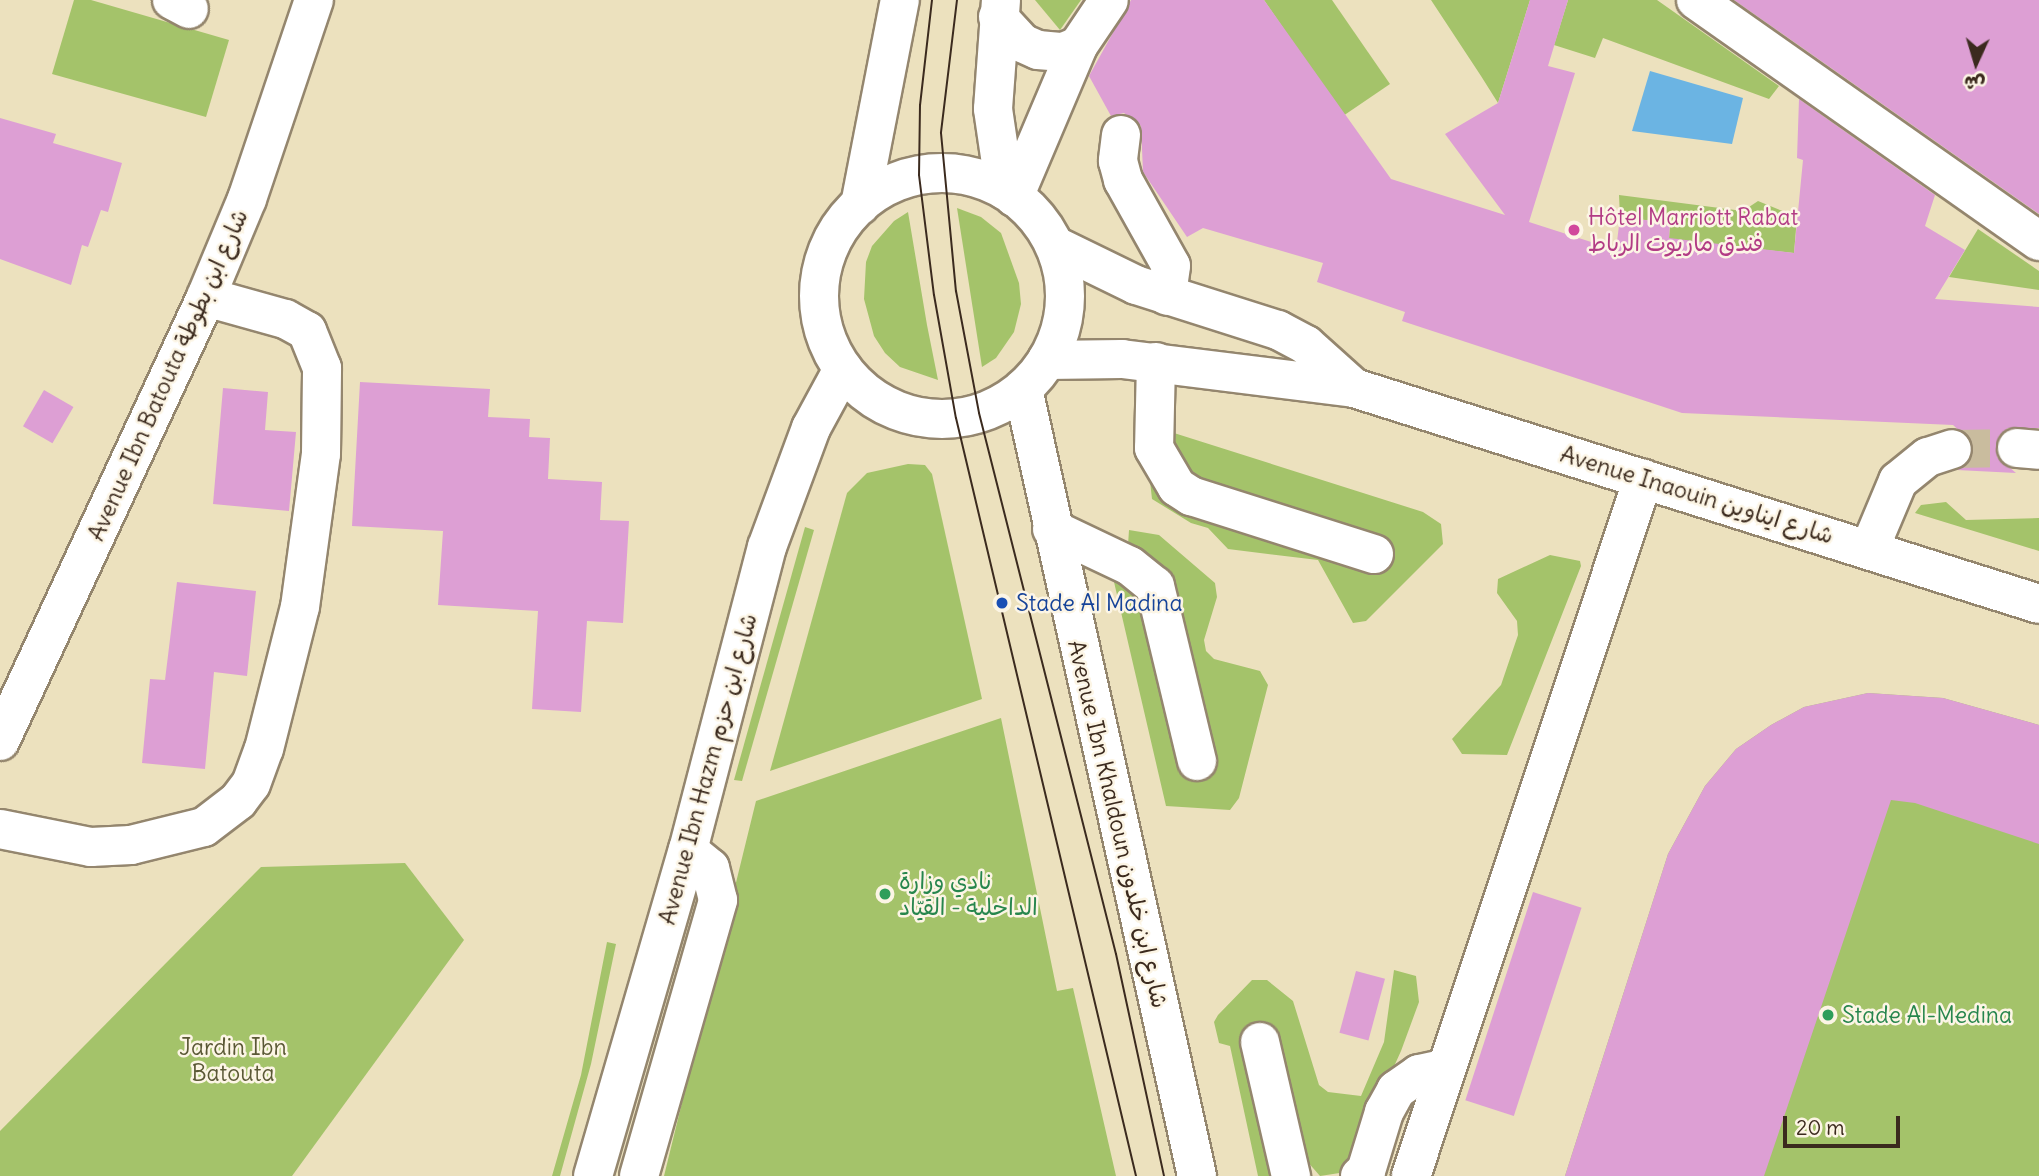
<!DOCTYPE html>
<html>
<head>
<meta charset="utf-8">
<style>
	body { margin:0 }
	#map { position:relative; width:2039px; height:1176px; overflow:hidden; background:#ece1be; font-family:Delius,"Playpen Sans Arabic",sans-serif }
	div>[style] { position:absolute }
	.green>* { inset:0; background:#a4c36a }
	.water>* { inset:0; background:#6bb4e3 }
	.building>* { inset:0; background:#dd9fd4; transform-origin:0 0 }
	.minor-tunnel>* { height:38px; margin-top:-19px; transform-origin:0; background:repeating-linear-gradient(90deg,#c9bc9e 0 38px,transparent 0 57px) }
	.roads { filter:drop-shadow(2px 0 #94866e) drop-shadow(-2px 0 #94866e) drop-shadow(0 2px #94866e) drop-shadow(0 -2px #94866e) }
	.minor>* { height:38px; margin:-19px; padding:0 19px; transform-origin:19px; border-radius:19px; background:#fff }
	.major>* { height:38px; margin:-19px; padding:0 19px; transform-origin:19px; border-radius:19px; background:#fff }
	.major>.ring { margin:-19px; padding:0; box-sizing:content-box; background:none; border:38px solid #fff; border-radius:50% }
	.tram>* { height:2px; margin:-1px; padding:0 1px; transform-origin:1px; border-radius:1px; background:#3b2a1e }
	.dots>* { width:19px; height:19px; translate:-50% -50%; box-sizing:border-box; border:4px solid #fcf5e5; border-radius:50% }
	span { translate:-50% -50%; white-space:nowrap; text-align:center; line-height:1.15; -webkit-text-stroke:5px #fcf5e5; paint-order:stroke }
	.hotel-label { font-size:23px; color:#b23c85 }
	.left { translate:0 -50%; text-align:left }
	.street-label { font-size:23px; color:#3b2a1e }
	.transit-label { font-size:23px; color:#164399 }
	.leisure-label { font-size:23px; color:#27864d }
	.park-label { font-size:23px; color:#5a5835 }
	.north { position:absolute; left:1941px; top:28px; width:70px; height:70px; -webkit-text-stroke:5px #fcf5e5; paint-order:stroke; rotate:184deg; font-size:19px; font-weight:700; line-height:28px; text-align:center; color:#3b2a1e }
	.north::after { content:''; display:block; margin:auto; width:24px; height:32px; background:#3b2a1e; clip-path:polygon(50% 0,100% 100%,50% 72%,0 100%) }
	.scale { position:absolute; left:1783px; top:1116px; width:117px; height:32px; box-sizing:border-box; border:4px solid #3b2a1e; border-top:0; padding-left:9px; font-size:21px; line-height:24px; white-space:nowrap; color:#3b2a1e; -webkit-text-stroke:5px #fcf5e5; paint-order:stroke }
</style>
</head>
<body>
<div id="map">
	<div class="green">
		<i style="clip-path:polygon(74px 0,91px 0,229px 40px,206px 117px,52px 74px)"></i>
		<i style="clip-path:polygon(1035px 0,1081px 0,1060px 30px)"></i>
		<i style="clip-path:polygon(1264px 0,1332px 0,1390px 84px,1343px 116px)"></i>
		<i style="clip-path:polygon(1431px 0,1530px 0,1498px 103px,1481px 76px)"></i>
		<i style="clip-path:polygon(1568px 0,1657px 0,1779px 86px,1769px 99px,1603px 38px,1595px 58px,1554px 45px)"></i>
		<i style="clip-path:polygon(1619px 195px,1743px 211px,1758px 201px,1797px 217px,1794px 253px,1669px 239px,1670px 223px,1620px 217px)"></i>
		<i style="clip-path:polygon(957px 208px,981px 217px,1001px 233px,1019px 283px,1021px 304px,1014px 332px,996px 358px,982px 367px)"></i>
		<i style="clip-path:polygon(908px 212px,927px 325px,938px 380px,900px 367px,885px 353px,874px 336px,864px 299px,866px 262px,872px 246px,894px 221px)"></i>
		<i style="clip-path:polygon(1978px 229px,2039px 271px,2039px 290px,1949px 277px)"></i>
		<i style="clip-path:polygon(1174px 433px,1423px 512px,1441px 524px,1443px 544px,1366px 621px,1353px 623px,1318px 560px,1228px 549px,1208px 528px,1191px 523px,1152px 499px,1150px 481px,1197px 484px,1173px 442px)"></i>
		<i style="clip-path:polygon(908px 464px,925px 465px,932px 474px,982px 699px,770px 771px,847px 493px,867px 473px)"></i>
		<i style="clip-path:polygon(1946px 502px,1966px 520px,2039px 518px,2039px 551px,1915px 513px,1921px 505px)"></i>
		<i style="clip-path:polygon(805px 527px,814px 530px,742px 781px,734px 780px)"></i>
		<i style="clip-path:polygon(1129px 530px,1159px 535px,1215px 583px,1217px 597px,1204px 640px,1206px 651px,1214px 659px,1260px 671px,1268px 685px,1239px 798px,1230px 810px,1166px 806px,1111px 569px,1128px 545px)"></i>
		<i style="clip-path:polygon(1550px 555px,1580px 561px,1581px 566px,1507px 755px,1462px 754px,1452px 739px,1501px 685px,1518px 635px,1517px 621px,1497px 593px,1498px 579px)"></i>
		<i style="clip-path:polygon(1868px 693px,1943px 698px,2039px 725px,2039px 1176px,1565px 1176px,1668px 854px,1705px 786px,1736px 749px,1771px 725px,1804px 707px)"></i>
		<i style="clip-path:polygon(1001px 718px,1057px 991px,1073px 988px,1116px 1176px,664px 1176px,756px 801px)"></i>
		<i style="clip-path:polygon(405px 863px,464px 940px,292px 1176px,0 1176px,0 1131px,261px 867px)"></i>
		<i style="clip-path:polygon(607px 942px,616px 944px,591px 1064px,560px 1176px,552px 1176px,581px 1075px)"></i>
		<i style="clip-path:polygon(1394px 970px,1416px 976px,1419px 1002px,1401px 1051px,1346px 1172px,1320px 1176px,1306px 1160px,1279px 1176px,1258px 1176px,1230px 1046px,1219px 1043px,1214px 1022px,1218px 1015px,1252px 980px,1267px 980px,1293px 1001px,1319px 1085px,1328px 1092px,1361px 1096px,1384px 1042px)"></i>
	</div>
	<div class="water">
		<i style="clip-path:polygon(1650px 71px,1743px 98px,1732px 144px,1632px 131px)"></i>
	</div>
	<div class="building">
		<i style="clip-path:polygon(1131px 0,1264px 0,1391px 179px,1505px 215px,1445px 134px,1498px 103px,1530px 0,1568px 0,1548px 66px,1575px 73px,1529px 222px,1616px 250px,1620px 217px,1670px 223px,1669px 238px,1794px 253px,1803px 160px,1797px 158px,1799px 99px,1935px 195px,1925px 226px,1965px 250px,1935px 299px,2039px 307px,2039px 428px,2008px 428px,1999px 436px,1997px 457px,2016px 473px,1957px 470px,1969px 463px,1973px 443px,1953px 425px,1682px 413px,1402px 321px,1405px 312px,1317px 282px,1323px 263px,1203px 228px,1187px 237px,1143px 172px,1141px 126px,1124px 113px,1111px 116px,1089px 76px)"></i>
		<i style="clip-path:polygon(1734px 0,2039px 0,2039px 214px)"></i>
		<i style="clip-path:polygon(0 118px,56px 134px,53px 143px,122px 163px,108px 212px,101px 210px,88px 247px,82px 245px,71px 285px,0 259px)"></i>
		<i style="clip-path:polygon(360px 382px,490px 389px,488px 417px,530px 419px,529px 437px,550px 438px,548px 479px,602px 482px,600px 520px,629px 521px,623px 623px,587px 621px,581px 712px,532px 709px,538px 611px,438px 605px,443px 531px,352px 526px)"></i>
		<i style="clip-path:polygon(223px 388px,268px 392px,265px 430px,296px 432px,289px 511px,213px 504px)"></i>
		<i style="left:44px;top:390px;width:34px;height:42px;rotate:30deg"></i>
		<i style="clip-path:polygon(177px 582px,256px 591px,247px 676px,214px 672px,205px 769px,142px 763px,150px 679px,165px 680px)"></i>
		<i style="clip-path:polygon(1868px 693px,1943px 698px,2039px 725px,2039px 844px,1915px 803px,1891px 800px,1764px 1176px,1565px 1176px,1668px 854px,1705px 786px,1736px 749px,1771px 725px,1804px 707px)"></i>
		<i style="left:1533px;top:892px;width:51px;height:219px;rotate:18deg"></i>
		<i style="left:1356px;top:971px;width:30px;height:64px;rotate:15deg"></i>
	</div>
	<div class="minor-tunnel">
		<i style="left:1952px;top:449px;width:65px;rotate:-0.9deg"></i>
	</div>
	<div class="roads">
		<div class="minor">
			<i style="left:172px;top:0;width:19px;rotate:28deg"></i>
			<i style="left:1696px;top:0;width:419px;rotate:35.1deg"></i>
			<i style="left:998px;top:17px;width:35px;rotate:47deg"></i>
			<i style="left:1022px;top:43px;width:17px;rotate:24deg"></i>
			<i style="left:1038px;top:50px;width:25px;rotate:5deg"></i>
			<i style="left:1063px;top:52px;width:16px;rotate:-22deg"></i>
			<i style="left:1121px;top:135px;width:26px;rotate:97deg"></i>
			<i style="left:1118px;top:161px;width:20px;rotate:75deg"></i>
			<i style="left:1123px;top:180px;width:98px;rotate:60.8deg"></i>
			<i style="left:1171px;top:266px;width:30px;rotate:98deg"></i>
			<i style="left:1014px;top:197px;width:164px;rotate:-67deg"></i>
			<i style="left:1078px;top:46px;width:55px;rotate:-56deg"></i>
			<i style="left:1156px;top:362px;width:86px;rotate:91.3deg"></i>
			<i style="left:1154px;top:448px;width:45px;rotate:59.5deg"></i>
			<i style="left:1177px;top:487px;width:17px;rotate:33deg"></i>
			<i style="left:1191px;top:496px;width:192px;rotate:17.6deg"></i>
			<i style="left:2017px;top:448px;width:22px;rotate:5deg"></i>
			<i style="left:1052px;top:529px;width:86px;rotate:25.4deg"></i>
			<i style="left:1130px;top:566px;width:32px;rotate:39deg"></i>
			<i style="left:1155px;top:586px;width:180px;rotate:76.5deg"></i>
			<i style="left:1869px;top:550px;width:75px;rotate:-67.2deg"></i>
			<i style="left:1898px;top:481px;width:38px;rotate:-39deg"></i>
			<i style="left:1928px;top:457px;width:25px;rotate:-18deg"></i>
			<i style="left:0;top:741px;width:489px;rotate:-65.1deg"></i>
			<i style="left:206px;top:297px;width:106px;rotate:-67.3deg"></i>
			<i style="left:247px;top:199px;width:210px;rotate:-71.4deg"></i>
			<i style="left:0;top:829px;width:93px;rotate:11.2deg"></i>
			<i style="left:91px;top:847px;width:40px;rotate:-2.9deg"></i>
			<i style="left:131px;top:845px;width:75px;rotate:-13.9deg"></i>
			<i style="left:204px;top:827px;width:43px;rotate:-37.4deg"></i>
			<i style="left:238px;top:801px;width:21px;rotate:-53deg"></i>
			<i style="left:251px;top:784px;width:37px;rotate:-70deg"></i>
			<i style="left:264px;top:749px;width:146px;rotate:-75.8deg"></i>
			<i style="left:300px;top:607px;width:154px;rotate:-82.2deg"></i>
			<i style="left:321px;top:454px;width:86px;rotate:-89.3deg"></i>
			<i style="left:322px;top:368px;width:40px;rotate:-112deg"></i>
			<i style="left:307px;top:331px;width:25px;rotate:-151deg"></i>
			<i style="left:285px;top:319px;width:82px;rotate:-164.4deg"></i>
			<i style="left:1260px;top:1042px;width:138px;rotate:77deg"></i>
			<i style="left:639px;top:1176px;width:287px;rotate:-74deg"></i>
			<i style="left:718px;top:900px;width:33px;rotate:-104deg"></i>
			<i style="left:710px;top:868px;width:28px;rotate:-141deg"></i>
			<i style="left:1360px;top:1176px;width:8px;rotate:-40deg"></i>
			<i style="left:1366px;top:1171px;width:62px;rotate:-73deg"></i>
			<i style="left:1384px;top:1112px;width:25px;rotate:-61deg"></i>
			<i style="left:1396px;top:1090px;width:28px;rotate:-35deg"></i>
			<i style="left:1419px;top:1074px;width:25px;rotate:-12deg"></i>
			<i style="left:1411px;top:1176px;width:735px;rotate:-71.59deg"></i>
		</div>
		<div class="major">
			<i style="left:1001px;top:0;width:109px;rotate:94.2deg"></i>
			<i style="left:993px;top:109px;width:82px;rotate:81.6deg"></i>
			<i class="ring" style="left:819px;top:173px;width:208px;height:208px"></i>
			<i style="left:860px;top:205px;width:209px;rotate:-79deg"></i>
			<i style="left:1056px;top:246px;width:89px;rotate:26deg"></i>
			<i style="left:1136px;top:285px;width:149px;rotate:17.6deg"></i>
			<i style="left:1278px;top:330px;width:32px;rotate:28deg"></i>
			<i style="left:1306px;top:345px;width:64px;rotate:41.9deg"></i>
			<i style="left:1047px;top:360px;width:75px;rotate:-0.8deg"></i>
			<i style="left:1122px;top:359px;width:234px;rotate:7.1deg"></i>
			<i style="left:1354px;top:388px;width:718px;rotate:17.5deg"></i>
			<i style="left:1023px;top:389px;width:806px;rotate:77.53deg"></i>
			<i style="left:593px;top:1176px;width:340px;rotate:-73.8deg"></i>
			<i style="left:688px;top:850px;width:313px;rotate:-75.4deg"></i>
			<i style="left:767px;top:547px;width:127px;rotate:-69.7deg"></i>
			<i style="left:811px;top:428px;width:67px;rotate:-61.5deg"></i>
		</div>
	</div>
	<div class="tram">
		<i style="left:932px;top:0;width:106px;rotate:96.5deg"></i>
		<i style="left:920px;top:105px;width:70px;rotate:90.8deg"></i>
		<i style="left:919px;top:175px;width:121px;rotate:82.9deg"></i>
		<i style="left:934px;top:295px;width:125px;rotate:79.9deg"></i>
		<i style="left:956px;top:418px;width:779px;rotate:76.64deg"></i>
		<i style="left:957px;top:0;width:134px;rotate:96.9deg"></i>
		<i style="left:941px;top:133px;width:159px;rotate:84.6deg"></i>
		<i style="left:956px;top:291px;width:124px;rotate:79.3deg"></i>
		<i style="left:979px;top:413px;width:558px;rotate:75.79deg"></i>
		<i style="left:1116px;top:954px;width:227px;rotate:77.8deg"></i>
	</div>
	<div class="dots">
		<i style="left:1574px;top:230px;background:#d1479c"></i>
		<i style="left:1002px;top:603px;background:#1a4fb4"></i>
		<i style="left:885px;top:894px;background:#2e9e5b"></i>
		<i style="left:1828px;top:1015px;background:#2e9e5b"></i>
	</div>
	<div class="hotel-label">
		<span class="left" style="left:1588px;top:230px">Hôtel Marriott Rabat<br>فندق ماريوت الرباط</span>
	</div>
	<div class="street-label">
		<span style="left:168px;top:375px;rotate:-66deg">Avenue Ibn Batouta شارع ابن بطوطة</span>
		<span style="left:1697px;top:495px;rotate:17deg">Avenue Inaouin شارع ايناوين</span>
		<span style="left:708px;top:769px;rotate:-75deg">Avenue Ibn Hazm شارع ابن حزم</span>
		<span style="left:1118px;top:824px;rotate:77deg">Avenue Ibn Khaldoun شارع ابن خلدون</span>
	</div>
	<div class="transit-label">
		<span class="left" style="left:1016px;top:603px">Stade Al Madina</span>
	</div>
	<div class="leisure-label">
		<span class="left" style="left:899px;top:894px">نادي وزارة<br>الداخلية - القيّاد</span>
		<span class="left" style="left:1842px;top:1015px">Stade Al-Medina</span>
	</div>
	<div class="park-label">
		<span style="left:233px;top:1060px">Jardin Ibn<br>Batouta</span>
	</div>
	<div class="north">ش</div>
	<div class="scale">20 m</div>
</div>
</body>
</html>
